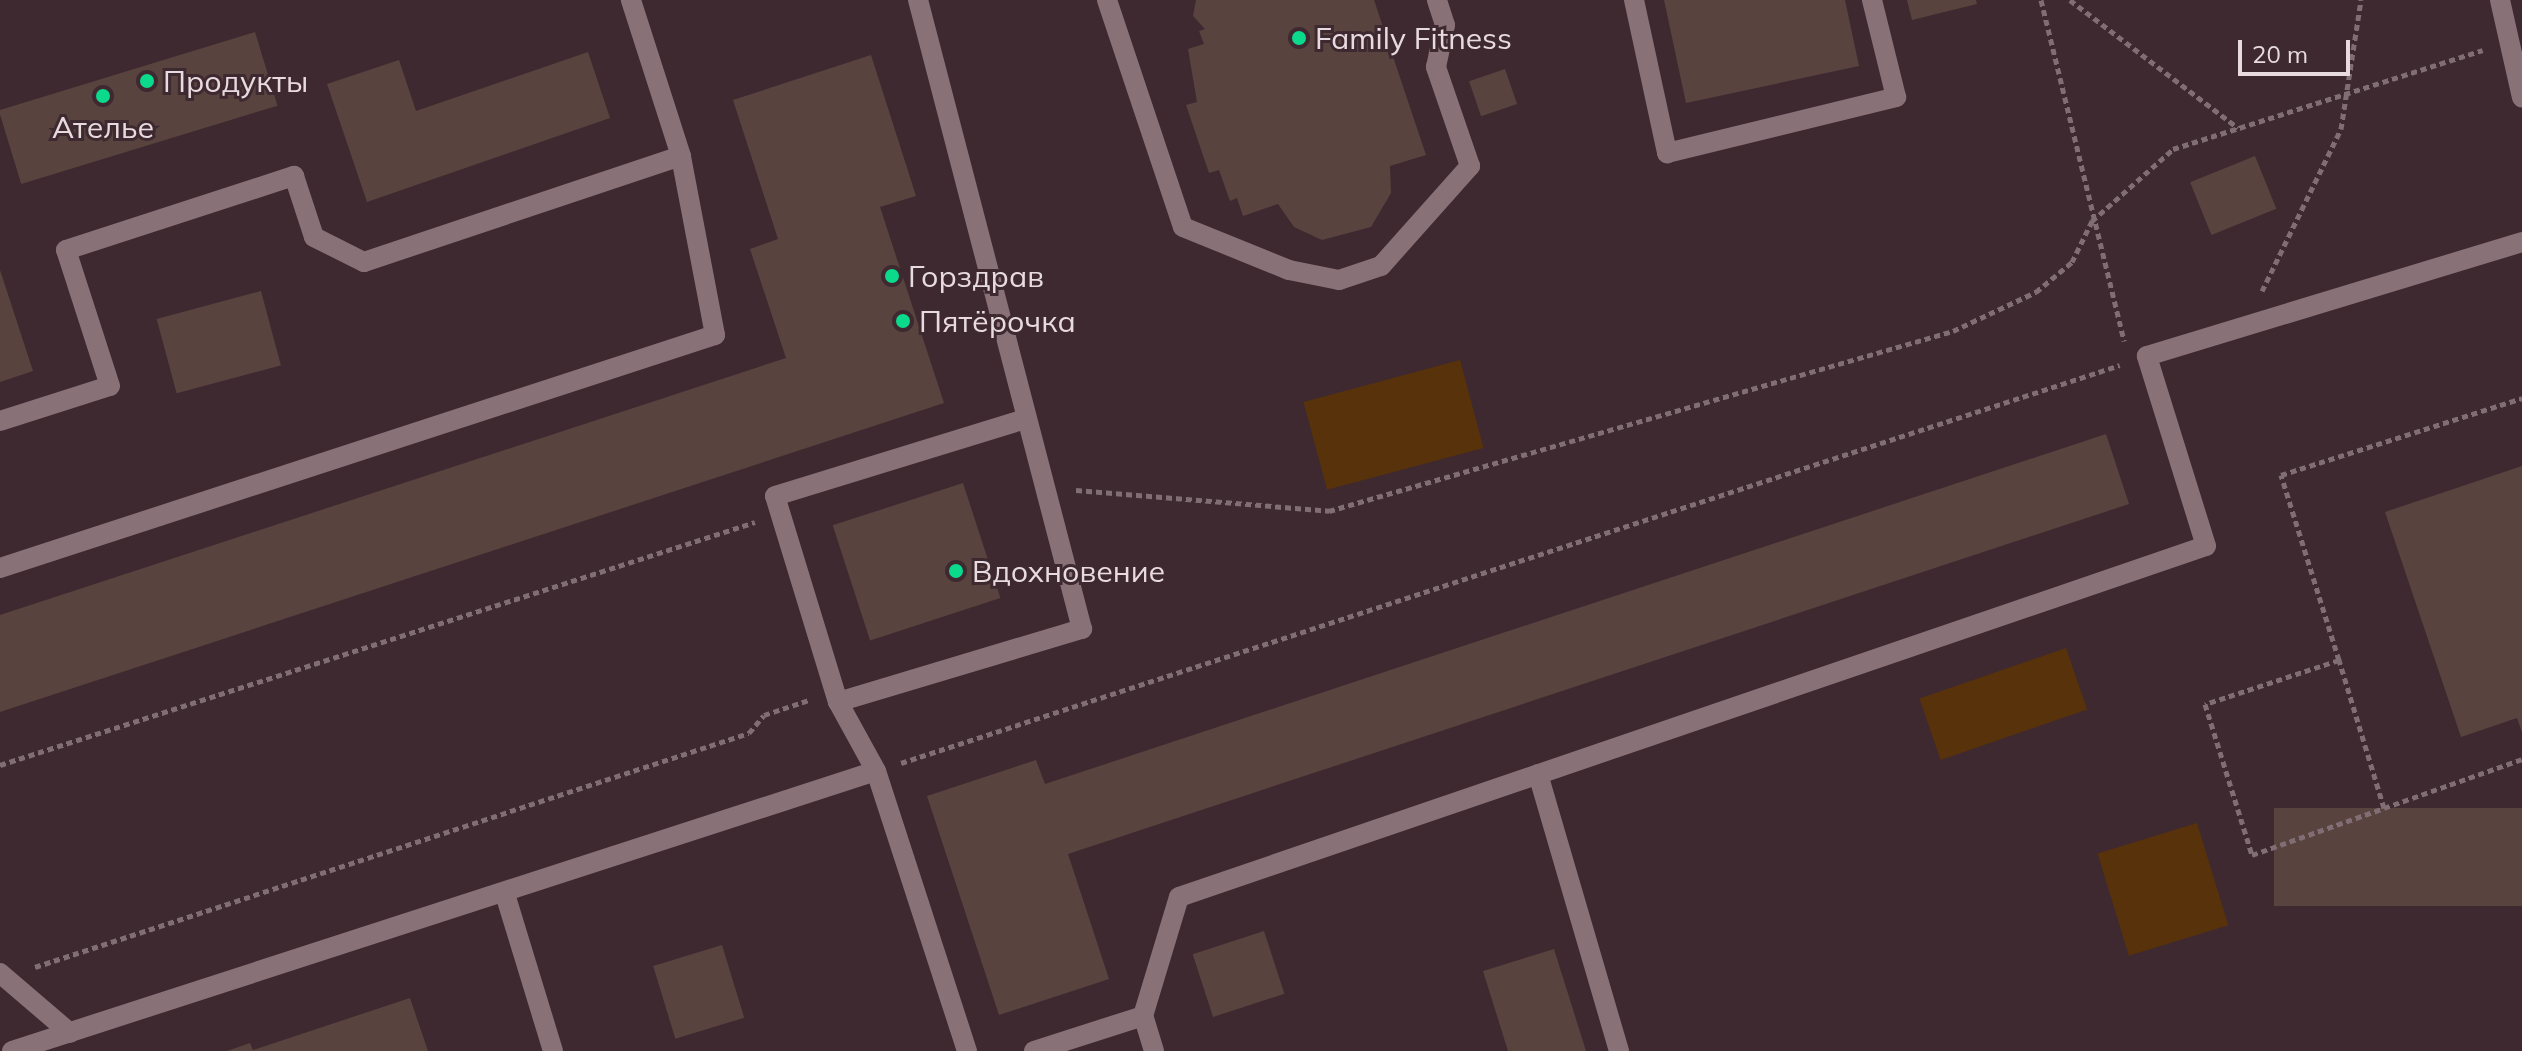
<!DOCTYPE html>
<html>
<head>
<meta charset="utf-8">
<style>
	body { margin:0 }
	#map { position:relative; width:2522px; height:1051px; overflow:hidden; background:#3e2930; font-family:Mulish,sans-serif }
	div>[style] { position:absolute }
	.green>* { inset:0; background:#57320b; transform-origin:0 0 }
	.building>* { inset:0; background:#59433f; transform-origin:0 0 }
	.path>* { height:5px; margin-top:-2.5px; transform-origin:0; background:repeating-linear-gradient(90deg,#806e74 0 6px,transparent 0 10px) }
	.minor>* { height:20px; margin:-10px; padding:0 10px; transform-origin:10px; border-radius:10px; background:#897178 }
	.dots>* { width:22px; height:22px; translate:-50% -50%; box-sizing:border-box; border:4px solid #3e2930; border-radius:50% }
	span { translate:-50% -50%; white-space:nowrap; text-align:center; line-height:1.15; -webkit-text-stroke:6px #3e2930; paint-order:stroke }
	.poi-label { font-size:30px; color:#e8dbdf }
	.left { translate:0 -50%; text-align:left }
	.scale { position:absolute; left:2238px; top:40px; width:112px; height:36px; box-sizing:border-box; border:4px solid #e8dbdf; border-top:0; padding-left:10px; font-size:24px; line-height:28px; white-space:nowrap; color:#e8dbdf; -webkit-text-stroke:6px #3e2930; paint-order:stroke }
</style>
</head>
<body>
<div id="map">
	<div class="green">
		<i style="left:1460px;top:360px;width:91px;height:162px;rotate:75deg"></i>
		<i style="left:2066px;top:648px;width:65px;height:155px;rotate:71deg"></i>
		<i style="left:2197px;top:823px;width:107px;height:104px;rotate:73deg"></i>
	</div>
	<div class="building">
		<i style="clip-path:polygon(1196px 0,1374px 0,1426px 155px,1390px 166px,1391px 193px,1371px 227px,1322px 240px,1294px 227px,1278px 204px,1243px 216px,1237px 198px,1230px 201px,1219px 170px,1209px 173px,1186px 105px,1197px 102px,1188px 49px,1204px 44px,1199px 31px,1205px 29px,1193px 16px)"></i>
		<i style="clip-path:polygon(1664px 0,1845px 0,1859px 66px,1686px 103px)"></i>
		<i style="clip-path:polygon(1907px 0,1976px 0,1977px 4px,1912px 20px)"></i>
		<i style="left:255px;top:32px;width:77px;height:268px;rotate:73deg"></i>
		<i style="clip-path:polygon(588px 52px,610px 118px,367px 202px,327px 84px,399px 60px,416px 111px)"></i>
		<i style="clip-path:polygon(871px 55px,916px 196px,880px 207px,944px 403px,0 712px,0 615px,786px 358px,750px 249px,778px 239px,733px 100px)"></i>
		<i style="left:1505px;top:69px;width:37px;height:38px;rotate:71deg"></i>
		<i style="left:2255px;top:156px;width:57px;height:70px;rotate:68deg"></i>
		<i style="clip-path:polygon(0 270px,33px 371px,0 382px)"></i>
		<i style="left:261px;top:291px;width:77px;height:108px;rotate:75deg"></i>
		<i style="clip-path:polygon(2106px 434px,2129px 504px,1068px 854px,1109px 979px,999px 1015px,927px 796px,1036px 760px,1045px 784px)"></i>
		<i style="clip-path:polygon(2522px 466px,2522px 732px,2517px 718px,2461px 737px,2385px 512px)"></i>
		<i style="left:963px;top:483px;width:121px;height:137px;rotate:72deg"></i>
		<i style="left:2522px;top:808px;width:98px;height:248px;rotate:90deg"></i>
		<i style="left:1264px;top:931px;width:66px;height:75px;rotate:72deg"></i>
		<i style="left:722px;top:945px;width:76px;height:72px;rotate:73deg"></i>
		<i style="clip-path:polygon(1554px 949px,1586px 1051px,1508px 1051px,1483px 971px)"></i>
		<i style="clip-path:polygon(410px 998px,428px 1051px,227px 1051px,250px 1043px,253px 1050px)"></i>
	</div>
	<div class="path">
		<i style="left:2041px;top:0;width:351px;rotate:76.3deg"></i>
		<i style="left:2070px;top:0;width:211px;rotate:37.3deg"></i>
		<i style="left:2262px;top:291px;width:180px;rotate:-64deg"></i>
		<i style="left:2341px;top:129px;width:131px;rotate:-81.2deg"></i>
		<i style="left:1076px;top:490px;width:254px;rotate:4.7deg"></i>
		<i style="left:1329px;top:511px;width:649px;rotate:-16.09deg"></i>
		<i style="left:1953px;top:331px;width:92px;rotate:-25.2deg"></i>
		<i style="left:2036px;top:292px;width:47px;rotate:-39.8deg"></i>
		<i style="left:2072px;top:262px;width:46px;rotate:-64deg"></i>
		<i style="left:2092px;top:221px;width:108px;rotate:-41.6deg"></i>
		<i style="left:2173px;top:149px;width:325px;rotate:-17.7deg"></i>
		<i style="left:2339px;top:660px;width:141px;rotate:161.8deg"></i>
		<i style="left:2205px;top:704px;width:158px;rotate:72.7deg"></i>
		<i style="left:2252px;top:855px;width:140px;rotate:-19.6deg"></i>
		<i style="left:2384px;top:808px;width:155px;rotate:-106.9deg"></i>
		<i style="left:2339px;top:660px;width:194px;rotate:-107.4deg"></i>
		<i style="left:2281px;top:475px;width:253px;rotate:-17.7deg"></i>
		<i style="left:901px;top:763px;width:1282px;rotate:-18.08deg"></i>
		<i style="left:0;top:765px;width:793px;rotate:-17.84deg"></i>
		<i style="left:2384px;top:808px;width:146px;rotate:-19.5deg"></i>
		<i style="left:35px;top:967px;width:751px;rotate:-18.15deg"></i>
		<i style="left:749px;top:733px;width:23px;rotate:-50deg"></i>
		<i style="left:764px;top:715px;width:47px;rotate:-18.4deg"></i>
	</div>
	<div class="minor">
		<i style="left:1107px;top:0;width:239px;rotate:71.5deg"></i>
		<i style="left:1183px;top:227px;width:114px;rotate:22.1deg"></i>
		<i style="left:1289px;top:270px;width:51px;rotate:11.3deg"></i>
		<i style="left:1339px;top:280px;width:44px;rotate:-18.4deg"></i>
		<i style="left:1381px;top:266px;width:134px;rotate:-48.3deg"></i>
		<i style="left:1470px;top:166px;width:105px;rotate:-109deg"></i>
		<i style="left:1436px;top:67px;width:43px;rotate:-77.9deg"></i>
		<i style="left:1445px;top:25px;width:26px;rotate:-108deg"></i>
		<i style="left:1634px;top:0;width:157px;rotate:77.8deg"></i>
		<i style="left:1667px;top:153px;width:236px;rotate:-13.7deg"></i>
		<i style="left:1896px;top:97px;width:100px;rotate:-103.9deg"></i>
		<i style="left:2500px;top:0;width:100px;rotate:77.3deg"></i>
		<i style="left:0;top:421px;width:115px;rotate:-17.7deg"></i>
		<i style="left:110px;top:386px;width:143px;rotate:-107.9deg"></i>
		<i style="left:66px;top:250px;width:240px;rotate:-18deg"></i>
		<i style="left:294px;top:176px;width:64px;rotate:71.8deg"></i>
		<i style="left:314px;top:237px;width:56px;rotate:26.6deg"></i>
		<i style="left:364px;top:262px;width:334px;rotate:-18.5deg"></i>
		<i style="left:0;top:568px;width:752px;rotate:-18.05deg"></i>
		<i style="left:715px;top:335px;width:182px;rotate:-100.8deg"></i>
		<i style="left:681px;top:156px;width:164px;rotate:-107.8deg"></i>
		<i style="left:838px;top:702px;width:255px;rotate:-16.7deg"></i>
		<i style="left:1082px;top:629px;width:650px;rotate:-104.61deg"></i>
		<i style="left:1538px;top:774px;width:289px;rotate:73.7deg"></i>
		<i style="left:505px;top:894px;width:164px;rotate:73deg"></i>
		<i style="left:0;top:973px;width:92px;rotate:40.6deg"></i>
		<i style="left:12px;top:1051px;width:908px;rotate:-17.96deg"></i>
		<i style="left:967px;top:1051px;width:294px;rotate:-108deg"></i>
		<i style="left:876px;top:771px;width:79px;rotate:-118.8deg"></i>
		<i style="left:838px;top:702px;width:215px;rotate:-107deg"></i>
		<i style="left:775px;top:496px;width:263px;rotate:-17.1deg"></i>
		<i style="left:1034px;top:1051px;width:114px;rotate:-17.8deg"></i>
		<i style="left:1154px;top:1051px;width:37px;rotate:-107deg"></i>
		<i style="left:1143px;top:1016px;width:124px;rotate:-73.2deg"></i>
		<i style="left:1179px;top:897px;width:1085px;rotate:-18.87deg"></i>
		<i style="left:2206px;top:546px;width:199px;rotate:-107.3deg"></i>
		<i style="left:2147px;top:356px;width:392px;rotate:-16.9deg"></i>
	</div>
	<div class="dots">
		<i style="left:1299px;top:38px;background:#0bd98b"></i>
		<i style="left:147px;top:81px;background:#0bd98b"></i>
		<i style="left:103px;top:96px;background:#0bd98b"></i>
		<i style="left:892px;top:276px;background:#0bd98b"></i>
		<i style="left:903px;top:321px;background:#0bd98b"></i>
		<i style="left:956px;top:571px;background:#0bd98b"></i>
	</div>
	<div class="poi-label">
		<span class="left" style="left:1315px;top:38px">Family Fitness</span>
		<span class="left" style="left:163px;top:81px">Продукты</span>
		<span style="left:103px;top:127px">Ателье</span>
		<span class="left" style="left:908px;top:276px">Горздрав</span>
		<span class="left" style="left:919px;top:321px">Пятёрочка</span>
		<span class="left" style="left:972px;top:571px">Вдохновение</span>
	</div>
	<div class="scale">20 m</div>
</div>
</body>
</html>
